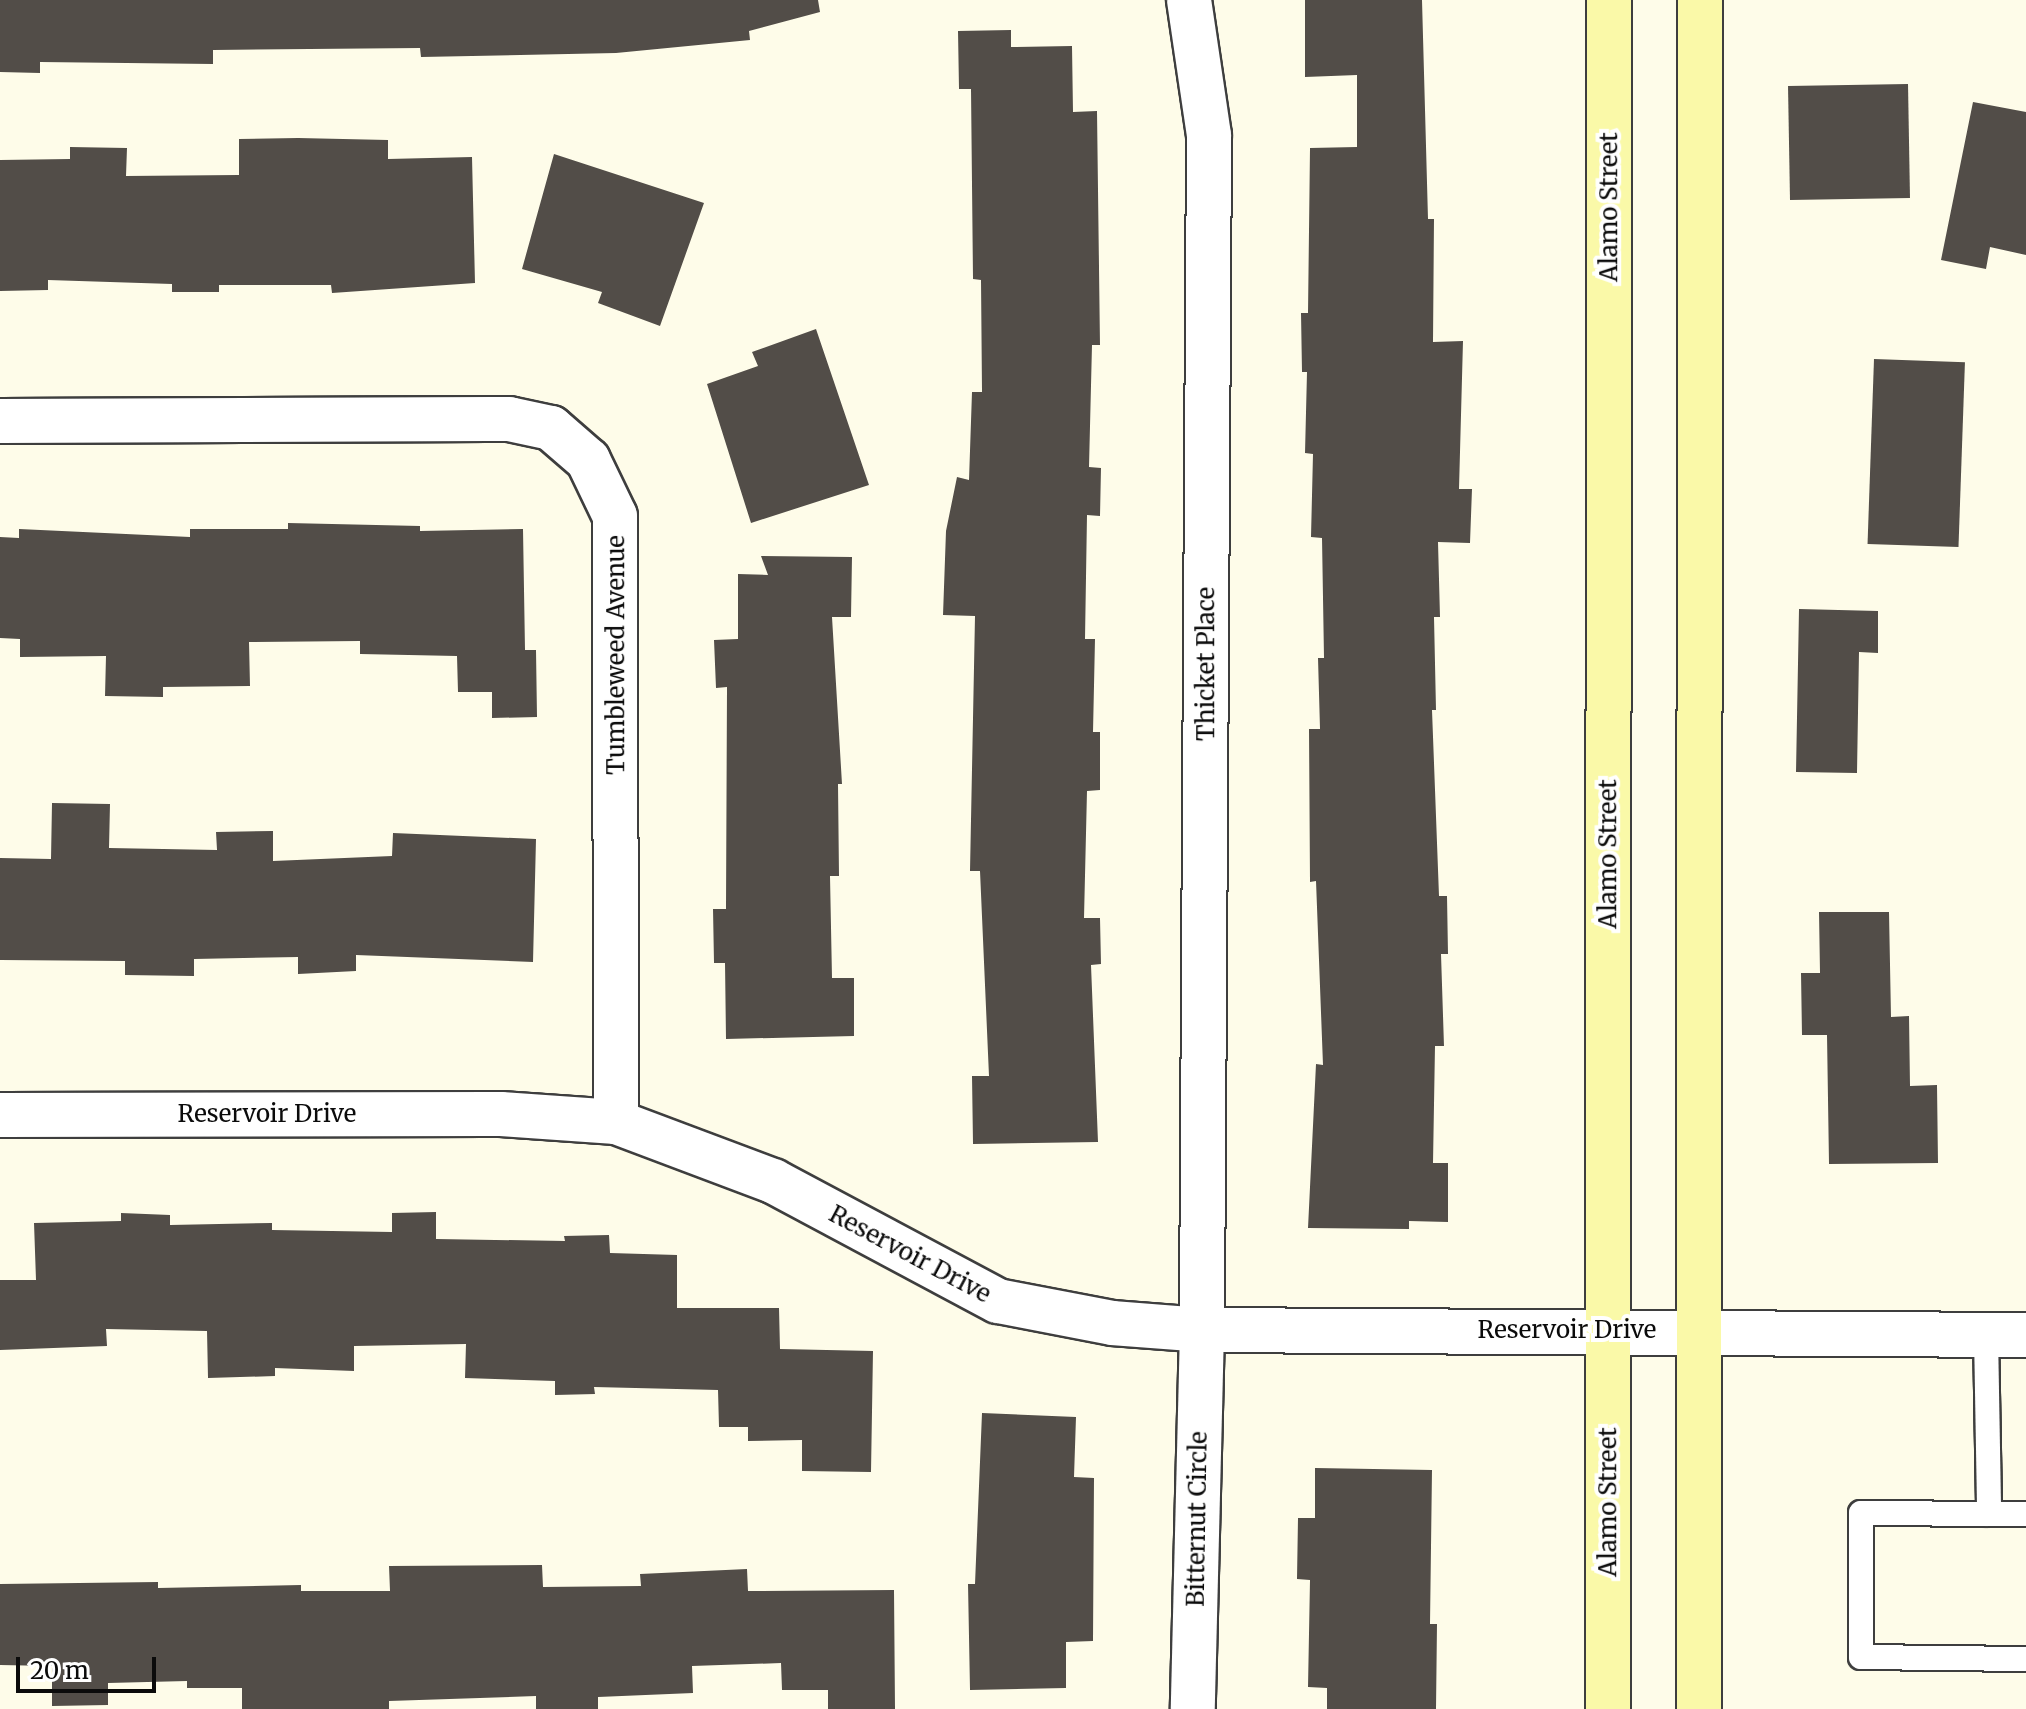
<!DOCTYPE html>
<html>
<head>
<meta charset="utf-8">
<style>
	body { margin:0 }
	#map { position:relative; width:2026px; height:1709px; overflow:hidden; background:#fefce9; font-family:Merriweather,serif }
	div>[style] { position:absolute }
	.building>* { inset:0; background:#524d48; transform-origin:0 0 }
	.roads { filter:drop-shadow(2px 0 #3e3e3e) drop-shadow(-2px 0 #3e3e3e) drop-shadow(0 2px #3e3e3e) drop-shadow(0 -2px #3e3e3e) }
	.service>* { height:24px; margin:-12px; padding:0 12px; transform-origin:12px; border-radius:12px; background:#fff }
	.minor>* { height:44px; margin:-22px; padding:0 22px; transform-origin:22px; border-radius:22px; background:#fff }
	.secondary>* { height:44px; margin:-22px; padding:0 22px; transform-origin:22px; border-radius:22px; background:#faf9a8 }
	span { translate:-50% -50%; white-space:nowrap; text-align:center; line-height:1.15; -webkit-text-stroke:8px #fff; paint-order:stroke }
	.street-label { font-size:24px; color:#0b0b0b }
	.scale { position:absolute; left:16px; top:1657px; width:140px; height:36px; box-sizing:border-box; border:4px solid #0b0b0b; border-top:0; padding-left:10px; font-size:24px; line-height:28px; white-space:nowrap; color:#0b0b0b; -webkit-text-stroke:6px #fff; paint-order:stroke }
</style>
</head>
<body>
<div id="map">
	<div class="building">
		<i style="clip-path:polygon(0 0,818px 0,820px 12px,749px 31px,750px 40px,616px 53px,421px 57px,420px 48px,213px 50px,213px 64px,40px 62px,40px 73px,0 72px)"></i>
		<i style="clip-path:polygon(1305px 0,1422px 0,1428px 219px,1434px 219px,1433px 342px,1463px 341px,1459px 489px,1472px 489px,1470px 543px,1438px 542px,1440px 617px,1434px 617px,1436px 710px,1432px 710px,1439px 896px,1447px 896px,1448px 954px,1441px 954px,1444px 1046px,1435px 1046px,1433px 1163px,1448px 1163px,1448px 1222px,1409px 1221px,1409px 1229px,1308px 1228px,1316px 1064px,1323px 1065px,1316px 881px,1310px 882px,1309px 729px,1320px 729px,1318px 658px,1324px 658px,1322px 538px,1311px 537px,1313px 454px,1305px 453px,1307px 372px,1302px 372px,1301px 313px,1308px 313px,1310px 148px,1357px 147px,1357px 75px,1305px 77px)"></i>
		<i style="clip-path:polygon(1011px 30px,1011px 47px,1072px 46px,1073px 112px,1097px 111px,1100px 345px,1092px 345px,1089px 467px,1101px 468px,1100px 516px,1087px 515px,1085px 639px,1095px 639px,1093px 732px,1100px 732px,1100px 790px,1087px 791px,1084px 918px,1100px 918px,1101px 964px,1091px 965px,1098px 1142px,973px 1144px,972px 1076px,989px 1076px,980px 871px,970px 871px,975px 616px,943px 615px,946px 531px,957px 477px,969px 480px,972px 392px,982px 392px,981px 280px,973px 279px,971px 89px,959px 89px,958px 31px)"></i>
		<i style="left:1908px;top:84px;width:114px;height:120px;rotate:89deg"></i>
		<i style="clip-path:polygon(1973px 102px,2026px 112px,2026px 255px,1990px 247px,1986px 269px,1941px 260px)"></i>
		<i style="clip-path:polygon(298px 138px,388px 140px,388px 159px,472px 157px,475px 283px,332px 293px,331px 285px,219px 285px,219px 292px,172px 292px,172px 284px,48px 280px,48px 290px,0 291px,0 160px,70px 159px,70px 147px,127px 148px,126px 176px,239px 175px,239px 139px)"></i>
		<i style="clip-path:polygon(554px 154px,704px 203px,660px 326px,598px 303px,602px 292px,522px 269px)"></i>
		<i style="clip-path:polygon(816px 329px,869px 485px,751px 523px,707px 384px,758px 366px,752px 352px)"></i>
		<i style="left:1874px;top:359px;width:91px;height:185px;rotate:2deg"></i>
		<i style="clip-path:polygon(288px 523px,420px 526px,420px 531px,523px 529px,525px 650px,536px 650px,537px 717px,492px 718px,492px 692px,458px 692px,457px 656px,360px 654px,360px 641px,249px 642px,250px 686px,163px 687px,163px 697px,105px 696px,106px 656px,20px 657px,20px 639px,0 638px,0 537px,19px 538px,19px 529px,190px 537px,190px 529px,288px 529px)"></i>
		<i style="clip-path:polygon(761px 556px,852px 557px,851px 617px,832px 617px,842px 784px,838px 784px,839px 876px,830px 876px,832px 978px,854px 978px,854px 1036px,726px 1039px,725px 963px,714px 963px,713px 909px,726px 909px,727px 687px,716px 688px,714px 640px,738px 639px,738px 574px,768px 575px)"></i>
		<i style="clip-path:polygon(1799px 609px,1878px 611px,1878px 653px,1859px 652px,1857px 773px,1796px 772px)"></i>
		<i style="clip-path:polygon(52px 803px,110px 804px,109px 848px,217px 850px,216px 832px,273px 831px,273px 861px,392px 856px,393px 833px,536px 839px,533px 962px,356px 955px,356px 971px,298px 974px,298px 957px,194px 959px,194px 976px,125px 975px,125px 961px,0 960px,0 858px,51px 859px)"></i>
		<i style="clip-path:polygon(1819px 912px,1889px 912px,1891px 1017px,1909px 1016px,1910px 1086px,1937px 1085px,1938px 1163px,1829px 1164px,1827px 1035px,1802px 1035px,1801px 973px,1820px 973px)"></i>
		<i style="clip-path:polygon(436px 1212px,436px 1239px,565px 1241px,564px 1236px,609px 1235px,610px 1253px,677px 1255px,677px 1308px,779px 1308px,780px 1349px,873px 1351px,871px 1472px,802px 1471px,802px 1440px,748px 1441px,748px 1427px,719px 1427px,718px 1390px,594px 1387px,595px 1394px,555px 1395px,555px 1381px,465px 1378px,466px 1344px,354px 1346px,354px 1371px,275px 1368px,275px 1376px,208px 1378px,207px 1331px,106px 1329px,107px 1346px,0 1350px,0 1280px,36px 1280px,34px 1223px,121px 1221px,121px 1213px,170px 1215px,170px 1225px,272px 1223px,272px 1230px,392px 1232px,392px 1213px)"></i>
		<i style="clip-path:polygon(982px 1413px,1076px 1417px,1074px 1477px,1094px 1478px,1093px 1641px,1066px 1642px,1066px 1688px,970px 1690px,968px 1584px,975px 1584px)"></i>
		<i style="clip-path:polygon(1315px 1468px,1432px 1470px,1430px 1624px,1437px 1624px,1436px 1709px,1327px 1709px,1327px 1688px,1308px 1687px,1310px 1580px,1297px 1579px,1298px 1518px,1315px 1518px)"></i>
		<i style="clip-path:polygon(542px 1565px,543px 1587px,641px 1586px,640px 1574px,747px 1569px,748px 1591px,894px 1590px,895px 1709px,828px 1709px,828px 1690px,782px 1690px,781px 1663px,692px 1666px,693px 1693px,598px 1697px,598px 1709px,536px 1709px,536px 1696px,389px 1701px,389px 1709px,242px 1709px,242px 1688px,187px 1688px,187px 1681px,108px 1683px,108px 1705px,52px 1706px,52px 1666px,0 1665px,0 1584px,158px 1582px,158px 1588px,301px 1585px,301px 1591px,390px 1591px,389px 1566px)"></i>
	</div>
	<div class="roads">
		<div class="service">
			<i style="left:1986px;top:1334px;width:180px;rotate:89deg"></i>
			<i style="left:2026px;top:1514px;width:165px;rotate:-179.7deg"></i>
			<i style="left:1861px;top:1513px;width:144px;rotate:90deg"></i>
			<i style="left:1861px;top:1657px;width:165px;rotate:0.7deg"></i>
		</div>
		<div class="minor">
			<i style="left:1189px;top:0;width:136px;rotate:81.6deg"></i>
			<i style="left:1209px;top:135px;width:1195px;rotate:90.34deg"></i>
			<i style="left:1202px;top:1330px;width:379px;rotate:91.4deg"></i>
			<i style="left:0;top:421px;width:509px;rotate:-0.23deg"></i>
			<i style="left:509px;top:419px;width:43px;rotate:12.1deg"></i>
			<i style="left:551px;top:428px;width:49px;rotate:40.9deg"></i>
			<i style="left:588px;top:460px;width:62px;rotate:64.3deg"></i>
			<i style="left:615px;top:516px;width:606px;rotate:89.91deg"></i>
			<i style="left:0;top:1115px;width:501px;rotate:-0.11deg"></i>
			<i style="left:501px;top:1114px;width:115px;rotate:4deg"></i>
			<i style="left:616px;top:1122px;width:168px;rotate:20.6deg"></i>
			<i style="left:773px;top:1181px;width:255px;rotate:28.1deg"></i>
			<i style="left:998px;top:1301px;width:116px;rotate:10.9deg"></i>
			<i style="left:1112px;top:1323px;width:90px;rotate:4.4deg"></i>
			<i style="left:1202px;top:1330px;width:824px;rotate:0.35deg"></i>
		</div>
		<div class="secondary">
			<i style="left:1608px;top:1709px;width:1709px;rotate:-89.97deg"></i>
			<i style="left:1699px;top:1709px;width:1709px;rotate:-89.97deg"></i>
		</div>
	</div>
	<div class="street-label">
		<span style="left:1609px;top:207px;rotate:-90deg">Alamo Street</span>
		<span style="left:616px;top:655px;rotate:-90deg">Tumbleweed Avenue</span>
		<span style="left:1206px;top:664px;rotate:-90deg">Thicket Place</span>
		<span style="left:1608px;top:854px;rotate:-90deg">Alamo Street</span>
		<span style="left:267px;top:1114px">Reservoir Drive</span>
		<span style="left:910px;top:1254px;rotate:28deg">Reservoir Drive</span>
		<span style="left:1567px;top:1330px">Reservoir Drive</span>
		<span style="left:1608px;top:1502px;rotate:-90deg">Alamo Street</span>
		<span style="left:1197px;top:1519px;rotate:-89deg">Bitternut Circle</span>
	</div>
	<div class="scale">20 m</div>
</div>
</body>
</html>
